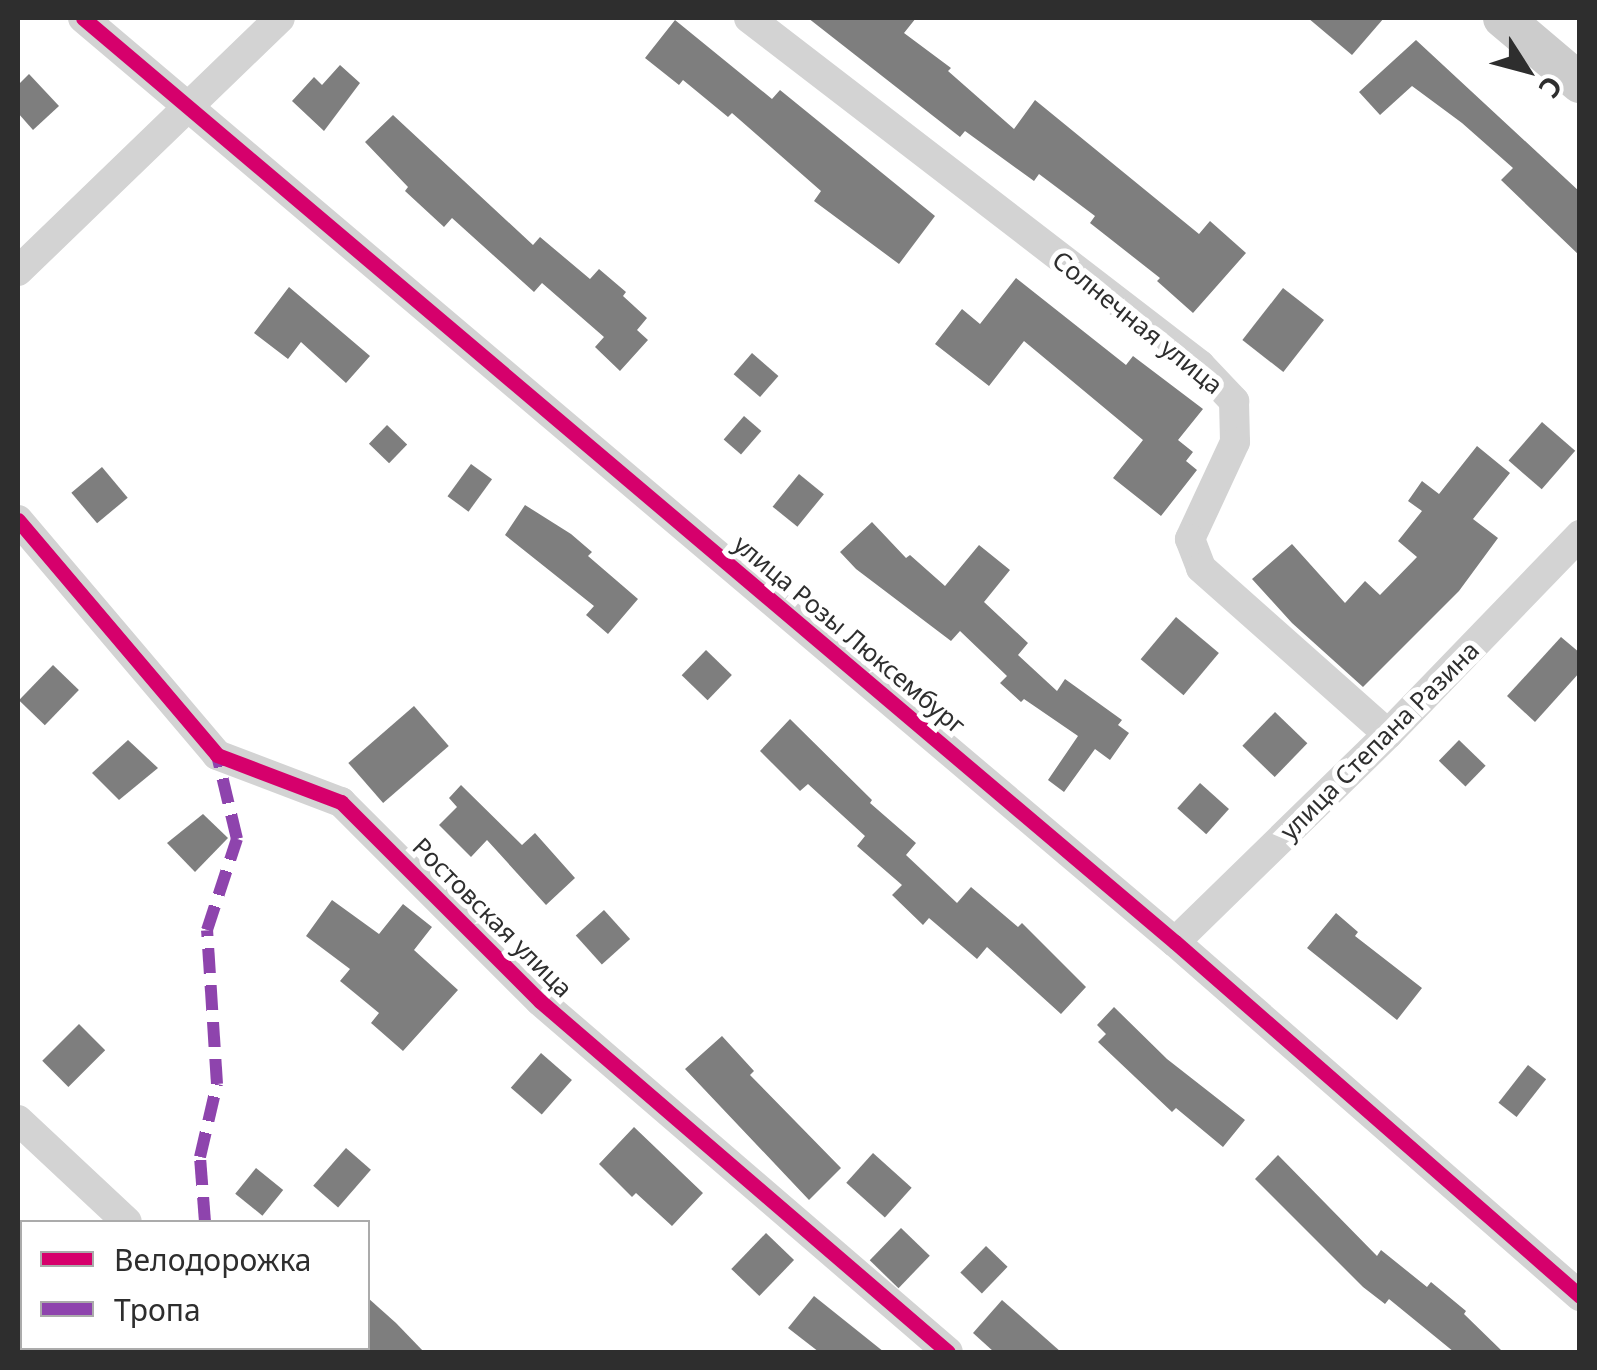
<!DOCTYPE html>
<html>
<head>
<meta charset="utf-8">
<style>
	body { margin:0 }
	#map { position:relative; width:1597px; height:1370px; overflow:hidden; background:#fff; font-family:"Noto Sans",sans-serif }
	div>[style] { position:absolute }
	.building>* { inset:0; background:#7e7e7e; transform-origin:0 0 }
	.minor>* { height:30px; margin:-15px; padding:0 15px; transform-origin:15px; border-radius:15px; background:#d3d3d3 }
	.secondary>* { height:40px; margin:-20px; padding:0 20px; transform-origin:20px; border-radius:20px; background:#ccc }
	.quiet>* { height:12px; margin-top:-6px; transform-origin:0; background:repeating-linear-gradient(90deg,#8e44ad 0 25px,transparent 0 37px) }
	.cycleway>* { height:15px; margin:-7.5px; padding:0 7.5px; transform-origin:7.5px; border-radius:7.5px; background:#d6006c }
	span { translate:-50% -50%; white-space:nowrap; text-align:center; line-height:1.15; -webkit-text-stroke:10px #fff; paint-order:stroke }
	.street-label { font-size:25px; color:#2e2e2e }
	.frame { position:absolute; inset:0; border:20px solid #2e2e2e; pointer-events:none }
	.legend { position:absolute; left:20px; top:1220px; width:350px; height:130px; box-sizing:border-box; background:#fff; border:2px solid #ababab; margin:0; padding:12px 18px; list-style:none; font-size:30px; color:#2e2e2e }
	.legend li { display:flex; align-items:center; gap:20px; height:50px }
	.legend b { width:50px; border:2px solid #ababab }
	.north { position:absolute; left:1477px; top:20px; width:100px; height:100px; -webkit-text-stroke:8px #fff; paint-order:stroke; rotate:126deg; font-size:28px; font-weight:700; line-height:40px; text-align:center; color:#2e2e2e }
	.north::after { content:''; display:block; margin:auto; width:35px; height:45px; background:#2e2e2e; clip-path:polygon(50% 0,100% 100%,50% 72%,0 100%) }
</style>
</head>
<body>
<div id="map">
	<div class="building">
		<i style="clip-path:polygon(808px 18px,916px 18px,904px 33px,951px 68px,948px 71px,1014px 129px,1035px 100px,1199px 234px,1210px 221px,1246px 253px,1193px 313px,1157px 281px,1160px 278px,1090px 223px,1095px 216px,1039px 174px,1034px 181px,965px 131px,960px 137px)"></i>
		<i style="clip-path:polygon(1308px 18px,1384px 18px,1352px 55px)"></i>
		<i style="clip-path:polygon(675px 20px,772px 99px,780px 90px,935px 216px,899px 264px,814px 201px,821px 191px,732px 113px,728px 117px,683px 80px,679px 85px,645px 58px)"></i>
		<i style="clip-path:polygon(1416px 40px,1580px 192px,1580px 256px,1501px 180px,1513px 168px,1462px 123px,1412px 86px,1380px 115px,1359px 92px)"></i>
		<i style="clip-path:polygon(340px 65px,360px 83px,324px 131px,292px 101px,314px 77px,322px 85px)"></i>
		<i style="clip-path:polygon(29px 74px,59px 106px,33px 130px,18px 113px,18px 85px)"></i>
		<i style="clip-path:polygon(393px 115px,533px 245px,540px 237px,590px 279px,599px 269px,626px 292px,623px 296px,647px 318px,637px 330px,648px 340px,620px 371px,595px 347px,604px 337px,542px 283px,534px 292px,452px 218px,444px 227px,405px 191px,408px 187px,365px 142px)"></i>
		<i style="clip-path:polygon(1016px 278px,1126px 365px,1133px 356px,1203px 409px,1178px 440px,1193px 452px,1186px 461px,1197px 470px,1161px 516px,1113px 478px,1143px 440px,1024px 341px,989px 386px,935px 344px,962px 309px,980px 324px)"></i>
		<i style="clip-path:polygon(289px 287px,370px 356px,346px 383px,301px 342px,288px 359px,254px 333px)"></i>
		<i style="left:1283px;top:288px;width:52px;height:66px;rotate:38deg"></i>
		<i style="left:752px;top:353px;width:35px;height:28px;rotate:41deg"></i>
		<i style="left:744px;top:416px;width:23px;height:31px;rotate:41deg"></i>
		<i style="left:1542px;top:422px;width:44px;height:51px;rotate:41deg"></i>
		<i style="left:387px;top:425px;width:28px;height:26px;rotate:44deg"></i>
		<i style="clip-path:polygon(1477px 446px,1510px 473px,1473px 519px,1498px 538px,1459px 591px,1363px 687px,1292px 623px,1252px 579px,1292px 544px,1345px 603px,1365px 581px,1380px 595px,1417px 557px,1398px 541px,1422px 511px,1408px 501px,1422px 481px,1439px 494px)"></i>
		<i style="left:471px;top:464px;width:26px;height:40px;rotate:36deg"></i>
		<i style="left:102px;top:467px;width:40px;height:40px;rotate:50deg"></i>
		<i style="left:799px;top:474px;width:32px;height:42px;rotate:39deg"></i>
		<i style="clip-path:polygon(525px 505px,571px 534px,592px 552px,588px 556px,638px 599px,608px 634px,586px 615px,594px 606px,505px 535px)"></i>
		<i style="clip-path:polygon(872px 522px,906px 558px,910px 555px,945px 586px,979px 545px,1010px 570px,984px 602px,1028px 643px,1018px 655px,1057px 691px,1065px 679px,1122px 720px,1118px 725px,1129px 733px,1110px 760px,1095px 749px,1064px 792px,1048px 780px,1078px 736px,1024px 699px,1021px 702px,1000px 683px,1007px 676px,960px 631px,951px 641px,856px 569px,840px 552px)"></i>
		<i style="left:1176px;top:617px;width:56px;height:55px;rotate:40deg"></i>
		<i style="clip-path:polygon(1561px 637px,1580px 653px,1580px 672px,1535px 722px,1507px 696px)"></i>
		<i style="left:706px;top:650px;width:36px;height:35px;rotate:44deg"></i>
		<i style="left:53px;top:665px;width:36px;height:49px;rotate:44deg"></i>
		<i style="left:414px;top:706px;width:53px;height:87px;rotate:49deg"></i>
		<i style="left:1275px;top:712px;width:45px;height:47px;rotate:44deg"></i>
		<i style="clip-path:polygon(790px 719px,872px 800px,870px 803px,916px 843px,906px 855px,957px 903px,971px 887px,1018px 927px,1022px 923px,1086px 987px,1061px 1014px,987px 947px,977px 959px,929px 918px,923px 925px,892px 895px,902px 885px,857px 846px,865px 836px,808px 784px,800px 791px,760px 751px)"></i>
		<i style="clip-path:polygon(128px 740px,158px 768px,119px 800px,92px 773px)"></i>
		<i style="left:1459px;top:740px;width:37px;height:29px;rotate:44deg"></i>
		<i style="left:1200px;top:783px;width:39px;height:34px;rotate:42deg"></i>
		<i style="clip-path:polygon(461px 785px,522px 845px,535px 833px,575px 878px,546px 905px,487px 840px,471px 857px,439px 825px,457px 807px,449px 798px)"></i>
		<i style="clip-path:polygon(203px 814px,228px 838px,195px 872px,167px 843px)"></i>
		<i style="clip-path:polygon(332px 900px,379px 934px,403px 904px,432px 927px,414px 950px,458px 990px,403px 1051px,371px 1023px,379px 1013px,340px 981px,350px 969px,306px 936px)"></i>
		<i style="left:604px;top:910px;width:39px;height:38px;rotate:48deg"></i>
		<i style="clip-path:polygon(1336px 913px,1358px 932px,1355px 936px,1422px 988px,1397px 1020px,1307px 948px)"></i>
		<i style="clip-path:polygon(1114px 1007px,1167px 1059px,1245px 1120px,1223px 1147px,1176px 1108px,1172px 1112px,1098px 1042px,1106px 1034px,1097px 1025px)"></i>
		<i style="left:79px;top:1024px;width:37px;height:52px;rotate:45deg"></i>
		<i style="clip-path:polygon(722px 1036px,754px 1071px,750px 1075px,841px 1168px,809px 1200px,685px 1069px)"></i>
		<i style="left:541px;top:1053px;width:41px;height:46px;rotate:41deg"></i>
		<i style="left:1528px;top:1065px;width:23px;height:48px;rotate:38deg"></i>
		<i style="clip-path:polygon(634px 1127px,703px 1193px,672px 1226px,636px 1193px,632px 1197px,599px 1164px)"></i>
		<i style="left:346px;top:1148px;width:33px;height:50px;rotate:41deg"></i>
		<i style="left:873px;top:1153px;width:52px;height:40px;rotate:42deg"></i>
		<i style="clip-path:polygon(1278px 1155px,1377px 1256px,1381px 1250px,1427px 1287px,1431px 1282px,1466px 1311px,1464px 1314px,1503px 1352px,1454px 1352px,1389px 1299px,1385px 1304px,1363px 1287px,1255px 1179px)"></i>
		<i style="left:256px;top:1168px;width:35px;height:33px;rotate:39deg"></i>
		<i style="left:901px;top:1228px;width:40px;height:45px;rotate:44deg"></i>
		<i style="left:766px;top:1233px;width:39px;height:50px;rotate:44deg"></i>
		<i style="left:986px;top:1246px;width:30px;height:37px;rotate:44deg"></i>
		<i style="clip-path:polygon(814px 1296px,884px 1352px,819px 1352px,788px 1328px)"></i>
		<i style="clip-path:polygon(368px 1298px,396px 1323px,424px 1352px,368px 1352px)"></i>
		<i style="clip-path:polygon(1002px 1300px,1061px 1352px,994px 1352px,973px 1333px)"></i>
	</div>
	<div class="minor">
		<i style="left:83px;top:18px;width:1430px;rotate:40.24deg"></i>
		<i style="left:1175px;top:942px;width:538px;rotate:41.16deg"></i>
		<i style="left:749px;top:18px;width:569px;rotate:37.57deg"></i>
		<i style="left:1200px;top:365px;width:50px;rotate:46.6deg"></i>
		<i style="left:1234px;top:401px;width:41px;rotate:88.6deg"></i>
		<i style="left:1235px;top:442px;width:107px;rotate:114.9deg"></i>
		<i style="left:1190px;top:539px;width:31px;rotate:69deg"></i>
		<i style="left:1201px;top:568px;width:250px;rotate:41.6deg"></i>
		<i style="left:18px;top:271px;width:364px;rotate:-44deg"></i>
		<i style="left:18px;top:520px;width:308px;rotate:49.7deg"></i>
		<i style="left:217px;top:755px;width:133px;rotate:20.8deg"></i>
		<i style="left:341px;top:802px;width:281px;rotate:45deg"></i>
		<i style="left:540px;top:1001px;width:538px;rotate:40.71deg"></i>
		<i style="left:1175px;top:942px;width:298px;rotate:-44.3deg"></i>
		<i style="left:1388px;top:734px;width:277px;rotate:-46deg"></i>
		<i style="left:18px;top:1120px;width:149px;rotate:43.1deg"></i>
		<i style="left:262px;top:1348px;width:6px;rotate:39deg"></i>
	</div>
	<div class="secondary">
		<i style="left:1503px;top:18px;width:101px;rotate:40.2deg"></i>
	</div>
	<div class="quiet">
		<i style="left:205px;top:1222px;width:65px;rotate:-94.4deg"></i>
		<i style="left:200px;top:1157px;width:75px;rotate:-76.9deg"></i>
		<i style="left:217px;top:1084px;width:154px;rotate:-93.7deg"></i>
		<i style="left:207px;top:930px;width:96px;rotate:-71.8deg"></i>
		<i style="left:237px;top:839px;width:86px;rotate:-103.4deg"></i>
	</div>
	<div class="cycleway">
		<i style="left:83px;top:18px;width:1430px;rotate:40.24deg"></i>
		<i style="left:1175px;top:942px;width:538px;rotate:41.16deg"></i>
		<i style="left:18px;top:520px;width:308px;rotate:49.7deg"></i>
		<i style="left:217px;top:755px;width:133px;rotate:20.8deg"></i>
		<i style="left:341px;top:802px;width:281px;rotate:45deg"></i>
		<i style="left:540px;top:1001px;width:538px;rotate:40.71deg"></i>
	</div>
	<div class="street-label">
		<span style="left:1138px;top:322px;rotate:39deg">Солнечная улица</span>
		<span style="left:850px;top:634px;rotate:40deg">улица Розы Люксембург</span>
		<span style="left:1379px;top:740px;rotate:-45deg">улица Степана Разина</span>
		<span style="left:493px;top:917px;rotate:45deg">Ростовская улица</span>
	</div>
	<div class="frame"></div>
	<ul class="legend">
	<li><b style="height:12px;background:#d6006c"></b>Велодорожка</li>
	<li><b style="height:12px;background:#8e44ad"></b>Тропа</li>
	</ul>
	<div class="north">С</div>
</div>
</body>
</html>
